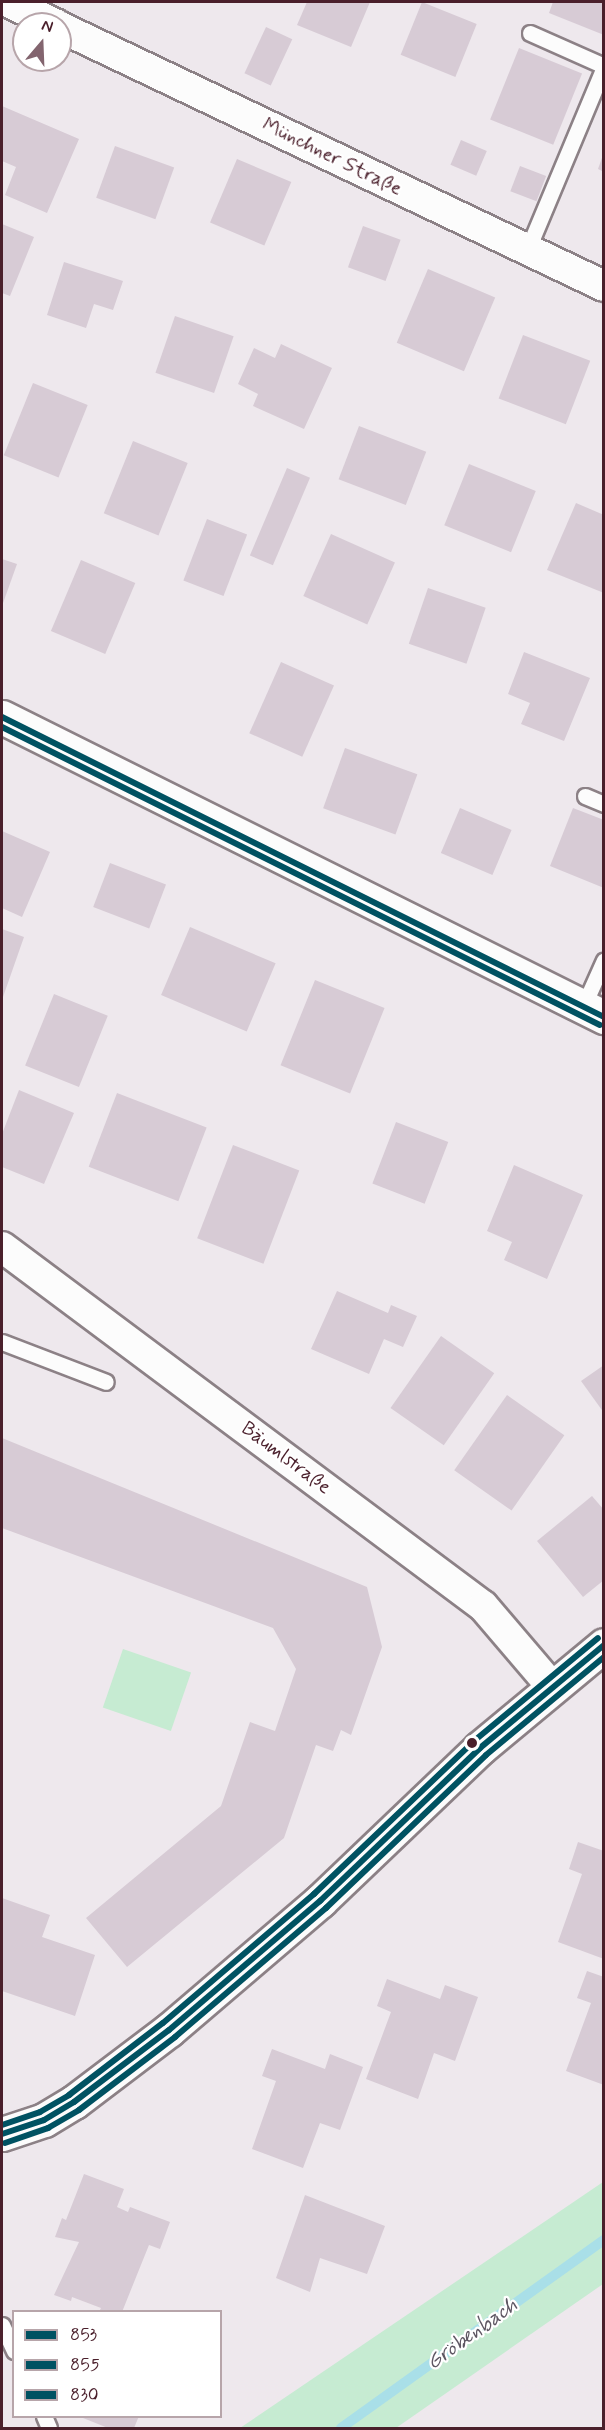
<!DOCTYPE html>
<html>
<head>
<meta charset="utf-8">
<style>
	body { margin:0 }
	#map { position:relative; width:605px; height:2430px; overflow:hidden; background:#eee8ed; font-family:Mynerve,sans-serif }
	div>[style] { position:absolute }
	.green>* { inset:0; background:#c6ebd2; transform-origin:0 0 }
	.stream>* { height:10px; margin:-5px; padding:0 5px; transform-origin:5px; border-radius:5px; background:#a9dfe8 }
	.building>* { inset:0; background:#d7cbd5; transform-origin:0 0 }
	.roads { filter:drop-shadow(2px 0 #8c8186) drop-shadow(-2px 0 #8c8186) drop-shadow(0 2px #8c8186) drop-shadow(0 -2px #8c8186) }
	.service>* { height:15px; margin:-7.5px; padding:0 7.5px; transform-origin:7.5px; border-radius:7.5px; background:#fcfcfc }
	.minor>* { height:30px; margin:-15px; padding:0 15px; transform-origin:15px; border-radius:15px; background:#fcfcfc }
	.tertiary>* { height:33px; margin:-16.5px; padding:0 16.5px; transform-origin:16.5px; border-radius:16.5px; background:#fcfcfc }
	.bus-1>* { height:6px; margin:-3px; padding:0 3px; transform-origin:3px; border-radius:3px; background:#005262 }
	.bus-2>* { height:6px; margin:-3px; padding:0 3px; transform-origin:3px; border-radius:3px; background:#005262 }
	.bus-3>* { height:6px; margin:-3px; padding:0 3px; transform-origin:3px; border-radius:3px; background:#005262 }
	.dots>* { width:16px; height:16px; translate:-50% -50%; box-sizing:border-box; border:3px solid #fff; border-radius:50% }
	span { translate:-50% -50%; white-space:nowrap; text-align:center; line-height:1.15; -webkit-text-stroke:4.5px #fff; paint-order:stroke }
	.street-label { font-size:20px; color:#4a1f2b }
	.water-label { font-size:21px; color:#5e5763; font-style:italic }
	.frame { position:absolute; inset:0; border:3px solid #4a1f2b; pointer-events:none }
	.legend { position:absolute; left:12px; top:2310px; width:210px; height:108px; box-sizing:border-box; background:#fff; border:2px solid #b7a5aa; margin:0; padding:8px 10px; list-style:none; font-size:18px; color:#4a1f2b }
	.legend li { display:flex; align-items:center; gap:12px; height:30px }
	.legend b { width:30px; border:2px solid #b7a5aa }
	.north { position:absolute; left:12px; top:12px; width:60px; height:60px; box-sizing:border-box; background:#fff; border:2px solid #b7a5aa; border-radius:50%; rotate:19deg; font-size:16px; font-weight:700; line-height:24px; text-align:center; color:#4a1f2b }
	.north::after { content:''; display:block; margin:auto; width:21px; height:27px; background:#83656f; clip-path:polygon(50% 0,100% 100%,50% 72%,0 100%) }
</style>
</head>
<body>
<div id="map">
	<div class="green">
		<i style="left:123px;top:1649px;width:72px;height:62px;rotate:19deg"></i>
		<i style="clip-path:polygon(603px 2182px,603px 2284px,396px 2428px,240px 2428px)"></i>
	</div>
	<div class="stream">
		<i style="left:341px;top:2428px;width:323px;rotate:-35.6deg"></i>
	</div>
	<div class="building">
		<i style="clip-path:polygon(307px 2px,370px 2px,351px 47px,297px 25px)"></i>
		<i style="left:422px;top:2px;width:59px;height:57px;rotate:22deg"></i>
		<i style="clip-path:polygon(553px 2px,604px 2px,604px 35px,549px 13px)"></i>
		<i style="left:266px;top:27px;width:29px;height:51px;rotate:25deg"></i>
		<i style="left:519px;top:48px;width:68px;height:77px;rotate:22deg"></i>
		<i style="clip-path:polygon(2px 106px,79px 139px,47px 213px,5px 195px,16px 167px,2px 161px)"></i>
		<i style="left:461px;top:140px;width:28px;height:27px;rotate:23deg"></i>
		<i style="left:115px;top:146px;width:63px;height:55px;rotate:20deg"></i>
		<i style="clip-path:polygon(603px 155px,604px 155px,604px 172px,598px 169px)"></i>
		<i style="left:237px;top:159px;width:59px;height:69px;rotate:23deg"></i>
		<i style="left:520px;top:166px;width:28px;height:27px;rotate:21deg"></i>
		<i style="clip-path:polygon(2px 224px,34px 237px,10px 296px,2px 293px)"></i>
		<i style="left:363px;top:226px;width:40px;height:44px;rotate:20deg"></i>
		<i style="clip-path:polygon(64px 262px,123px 281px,113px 310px,94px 304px,86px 328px,47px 315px)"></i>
		<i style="left:428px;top:269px;width:73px;height:80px;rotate:23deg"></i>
		<i style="left:175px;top:316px;width:62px;height:60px;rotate:19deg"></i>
		<i style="left:523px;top:335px;width:72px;height:68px;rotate:21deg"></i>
		<i style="clip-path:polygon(281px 344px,332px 368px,304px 429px,253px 406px,258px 394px,238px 384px,254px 348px,275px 358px)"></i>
		<i style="left:33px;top:383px;width:59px;height:78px;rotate:22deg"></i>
		<i style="left:359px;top:426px;width:72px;height:57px;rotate:21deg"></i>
		<i style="left:133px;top:441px;width:59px;height:78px;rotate:22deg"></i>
		<i style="left:469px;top:464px;width:72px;height:66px;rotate:22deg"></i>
		<i style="left:287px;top:468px;width:25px;height:95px;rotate:23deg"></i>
		<i style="clip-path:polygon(576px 503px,604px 515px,604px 593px,547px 570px)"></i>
		<i style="left:207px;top:519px;width:43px;height:66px;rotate:21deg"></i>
		<i style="left:331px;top:534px;width:70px;height:68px;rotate:24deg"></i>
		<i style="clip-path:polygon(2px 559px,17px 564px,2px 606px)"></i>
		<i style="left:81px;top:560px;width:59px;height:77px;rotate:23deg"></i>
		<i style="left:428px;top:588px;width:61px;height:59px;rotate:19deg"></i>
		<i style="clip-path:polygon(524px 652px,590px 678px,564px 741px,521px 724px,530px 703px,508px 694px)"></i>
		<i style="left:281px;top:662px;width:58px;height:78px;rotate:24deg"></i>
		<i style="left:345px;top:748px;width:77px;height:64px;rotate:20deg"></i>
		<i style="left:460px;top:808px;width:56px;height:49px;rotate:23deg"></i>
		<i style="clip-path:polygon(573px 808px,604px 820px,604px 888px,550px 866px)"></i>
		<i style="clip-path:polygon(2px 831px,50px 852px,22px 917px,2px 908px)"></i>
		<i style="left:110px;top:863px;width:60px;height:47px;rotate:21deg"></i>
		<i style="left:190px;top:927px;width:93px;height:74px;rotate:23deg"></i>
		<i style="clip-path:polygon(2px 929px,24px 937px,3px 997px,2px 996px)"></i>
		<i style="left:315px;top:980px;width:75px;height:92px;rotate:22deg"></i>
		<i style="left:54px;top:994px;width:58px;height:77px;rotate:22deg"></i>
		<i style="clip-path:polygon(19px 1090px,74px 1113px,44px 1184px,2px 1167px,2px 1134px)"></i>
		<i style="left:117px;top:1093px;width:96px;height:79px;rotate:21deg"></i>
		<i style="left:396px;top:1122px;width:56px;height:66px;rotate:21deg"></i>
		<i style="left:233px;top:1145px;width:71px;height:100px;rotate:21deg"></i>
		<i style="clip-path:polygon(514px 1165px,583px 1195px,547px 1279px,504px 1260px,512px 1242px,487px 1231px)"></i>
		<i style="clip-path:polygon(337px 1291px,388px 1313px,391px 1305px,417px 1316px,403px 1347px,384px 1339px,369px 1374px,311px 1349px)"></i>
		<i style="left:441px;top:1336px;width:65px;height:88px;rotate:35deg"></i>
		<i style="clip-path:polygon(604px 1365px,604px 1413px,581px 1381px)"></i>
		<i style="left:507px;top:1395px;width:70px;height:92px;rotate:35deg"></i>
		<i style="clip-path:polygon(2px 1438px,367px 1587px,382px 1647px,351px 1735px,341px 1730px,333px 1751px,316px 1745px,284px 1838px,127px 1967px,86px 1918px,221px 1806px,250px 1722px,275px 1731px,296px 1669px,273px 1628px,2px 1528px)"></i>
		<i style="clip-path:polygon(592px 1496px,604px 1510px,604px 1580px,583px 1597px,537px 1541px)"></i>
		<i style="clip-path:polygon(578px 1842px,604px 1851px,604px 1959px,558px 1942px,582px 1874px,569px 1869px)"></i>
		<i style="clip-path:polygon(2px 1898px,50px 1915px,42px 1937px,95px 1955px,75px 2016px,2px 1991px)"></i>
		<i style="clip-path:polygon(587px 1971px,604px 1977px,604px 2085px,566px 2071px,591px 2003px,577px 1998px)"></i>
		<i style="clip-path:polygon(387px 1979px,440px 1999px,445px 1985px,478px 1997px,455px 2061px,434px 2053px,418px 2099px,366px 2079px,391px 2012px,377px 2006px)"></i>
		<i style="clip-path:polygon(272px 2049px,325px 2069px,330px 2054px,363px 2067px,340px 2130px,320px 2123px,303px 2168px,252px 2149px,276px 2081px,262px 2076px)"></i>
		<i style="clip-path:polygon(84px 2174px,124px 2189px,117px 2207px,128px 2212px,130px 2207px,170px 2222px,160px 2249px,149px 2245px,122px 2312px,99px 2312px,101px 2308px,72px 2297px,71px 2301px,54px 2295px,79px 2242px,55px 2237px,62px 2218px,66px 2220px)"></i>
		<i style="clip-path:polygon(305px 2195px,385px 2226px,367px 2274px,320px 2258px,310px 2292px,276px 2278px)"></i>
		<i style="clip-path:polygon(78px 2416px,139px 2416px,134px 2428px,108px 2428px)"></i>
	</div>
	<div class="roads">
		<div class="service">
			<i style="left:530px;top:33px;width:81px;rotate:24deg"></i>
			<i style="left:527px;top:251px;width:199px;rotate:-67.3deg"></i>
			<i style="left:585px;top:796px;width:21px;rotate:23deg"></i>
			<i style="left:583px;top:1007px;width:51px;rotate:-65.9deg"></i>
			<i style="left:2px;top:1342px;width:111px;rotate:21deg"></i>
			<i style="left:2px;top:2325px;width:29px;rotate:65deg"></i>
			<i style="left:44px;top:2416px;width:13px;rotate:67deg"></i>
		</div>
		<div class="minor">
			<i style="left:8px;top:2px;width:52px;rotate:25.1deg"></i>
			<i style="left:60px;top:27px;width:603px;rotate:25.46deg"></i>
			<i style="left:2px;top:1247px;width:600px;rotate:36.74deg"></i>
			<i style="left:483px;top:1606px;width:108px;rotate:49.5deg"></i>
		</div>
		<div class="tertiary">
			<i style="left:2px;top:717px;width:673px;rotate:26.49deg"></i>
			<i style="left:2px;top:2134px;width:44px;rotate:-18.4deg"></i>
			<i style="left:44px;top:2120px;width:35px;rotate:-31deg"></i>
			<i style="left:74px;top:2102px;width:119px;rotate:-37.2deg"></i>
			<i style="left:169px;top:2030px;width:199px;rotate:-40.5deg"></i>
			<i style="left:320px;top:1901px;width:221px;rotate:-43.7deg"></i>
			<i style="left:480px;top:1748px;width:161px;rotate:-39.7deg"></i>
		</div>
	</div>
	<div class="bus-1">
		<i style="left:2px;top:717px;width:673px;rotate:26.49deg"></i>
		<i style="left:2px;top:2134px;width:44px;rotate:-18.4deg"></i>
		<i style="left:44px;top:2120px;width:35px;rotate:-31deg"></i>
		<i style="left:74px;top:2102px;width:119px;rotate:-37.2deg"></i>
		<i style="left:169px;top:2030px;width:199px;rotate:-40.5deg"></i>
		<i style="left:320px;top:1901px;width:221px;rotate:-43.7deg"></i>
		<i style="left:480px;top:1748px;width:161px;rotate:-39.7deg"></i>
	</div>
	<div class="bus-2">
		<i style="left:2px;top:727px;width:668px;rotate:26.49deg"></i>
		<i style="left:5px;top:2143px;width:46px;rotate:-19.2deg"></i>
		<i style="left:48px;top:2128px;width:36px;rotate:-30deg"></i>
		<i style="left:79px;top:2110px;width:121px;rotate:-37.2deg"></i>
		<i style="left:175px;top:2037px;width:199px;rotate:-40.5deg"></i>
		<i style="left:326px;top:1908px;width:221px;rotate:-43.7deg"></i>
		<i style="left:486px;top:1755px;width:153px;rotate:-39.7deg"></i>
	</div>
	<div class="bus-3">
		<i style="left:2px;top:2125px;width:40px;rotate:-18.9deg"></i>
		<i style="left:40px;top:2112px;width:34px;rotate:-30deg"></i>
		<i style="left:69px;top:2095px;width:118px;rotate:-37.5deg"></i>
		<i style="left:163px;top:2023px;width:199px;rotate:-40.5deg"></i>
		<i style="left:314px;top:1894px;width:221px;rotate:-43.7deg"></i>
		<i style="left:474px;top:1741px;width:161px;rotate:-39.7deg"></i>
	</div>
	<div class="dots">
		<i style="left:472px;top:1743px;background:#4a1f2b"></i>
	</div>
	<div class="street-label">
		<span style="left:332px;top:157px;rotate:26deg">Münchner Straße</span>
		<span style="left:286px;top:1458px;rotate:37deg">Bäumlstraße</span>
	</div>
	<div class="water-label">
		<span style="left:472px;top:2334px;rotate:-36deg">Gröbenbach</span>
	</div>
	<div class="frame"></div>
	<ul class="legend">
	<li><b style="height:8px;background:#005262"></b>853</li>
	<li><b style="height:8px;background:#005262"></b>855</li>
	<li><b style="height:8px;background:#005262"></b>830</li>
	</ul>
	<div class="north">N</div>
</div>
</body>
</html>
